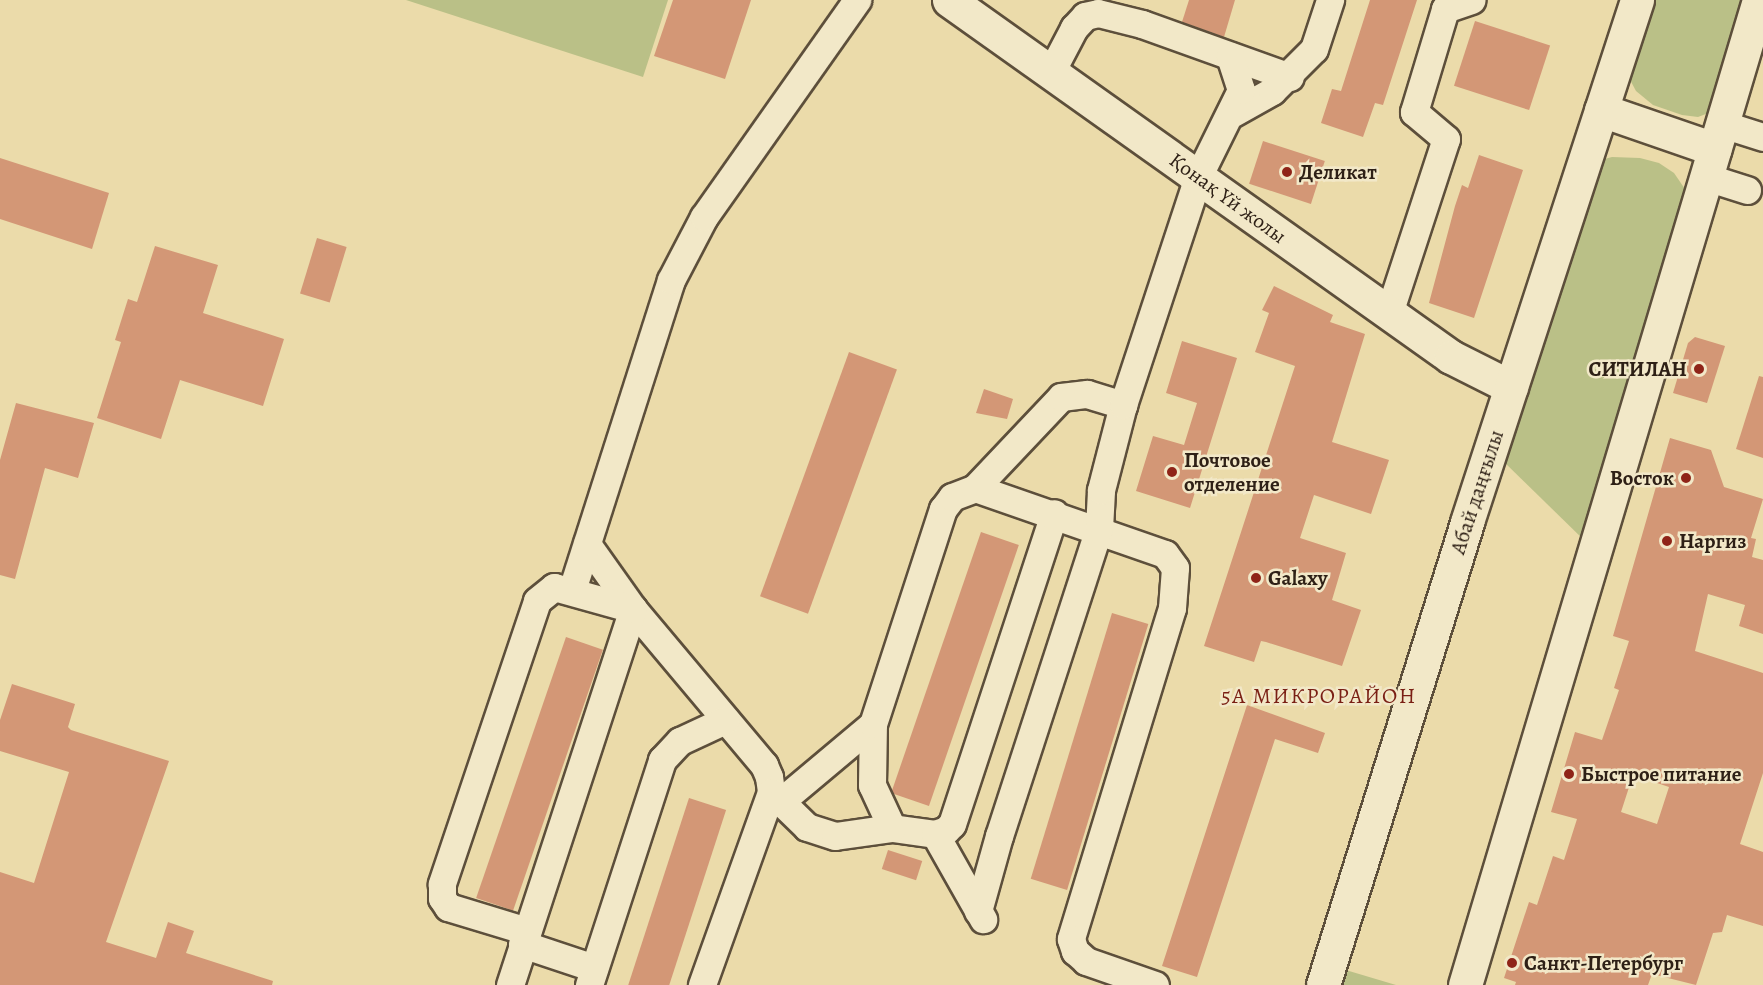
<!DOCTYPE html>
<html>
<head>
<meta charset="utf-8">
<style>
	body { margin:0 }
	#map { position:relative; width:1763px; height:985px; overflow:hidden; background:#ebdbaa; font-family:Alegreya,serif }
	div>[style] { position:absolute }
	.green>* { inset:0; background:#bac087 }
	.building>* { inset:0; background:#d39776; transform-origin:0 0 }
	.roads { filter:drop-shadow(2px 0 #5d4f3b) drop-shadow(-2px 0 #5d4f3b) drop-shadow(0 2px #5d4f3b) drop-shadow(0 -2px #5d4f3b) }
	.street>* { height:27px; margin:-13.5px; padding:0 13.5px; transform-origin:13.5px; border-radius:13.5px; background:#f2e8c8 }
	.secondary>* { height:33px; margin:-16.5px; padding:0 16.5px; transform-origin:16.5px; border-radius:16.5px; background:#f2e8c8 }
	.dots>* { width:16px; height:16px; translate:-50% -50%; box-sizing:border-box; border:3px solid #f2e8c8; border-radius:50% }
	span { translate:-50% -50%; white-space:nowrap; text-align:center; line-height:1.15; -webkit-text-stroke:5px #f2e8c8; paint-order:stroke }
	.poi-label { font-size:21px; color:#2e2016; font-weight:700 }
	.left { translate:0 -50%; text-align:left }
	.right { translate:-100% -50%; text-align:right }
	.street-label { font-size:21px; color:#2e2016 }
	.neighbourhood-label { font-size:22px; color:#7a1f14; letter-spacing:1.5px }
</style>
</head>
<body>
<div id="map">
	<div class="green">
		<i style="clip-path:polygon(406px 0,668px 0,643px 77px)"></i>
		<i style="clip-path:polygon(1653px 0,1744px 0,1711px 112px,1698px 117px,1682px 115px,1653px 105px,1636px 91px,1628px 76px)"></i>
		<i style="clip-path:polygon(1612px 157px,1640px 158px,1659px 163px,1674px 173px,1687px 192px,1587px 543px,1501px 459px,1597px 161px)"></i>
		<i style="clip-path:polygon(1339px 968px,1396px 985px,1334px 985px)"></i>
	</div>
	<div class="building">
		<i style="clip-path:polygon(673px 0,751px 0,725px 79px,654px 56px)"></i>
		<i style="clip-path:polygon(1189px 0,1235px 0,1224px 37px,1182px 22px)"></i>
		<i style="clip-path:polygon(1370px 0,1417px 0,1383px 105px,1375px 103px,1363px 137px,1321px 123px,1332px 89px,1341px 91px)"></i>
		<i style="left:1475px;top:21px;width:79px;height:68px;rotate:18deg"></i>
		<i style="left:1263px;top:141px;width:65px;height:45px;rotate:18deg"></i>
		<i style="clip-path:polygon(1479px 155px,1523px 170px,1474px 318px,1429px 303px,1455px 206px,1462px 185px,1468px 188px)"></i>
		<i style="clip-path:polygon(0 158px,109px 193px,92px 249px,0 219px)"></i>
		<i style="left:317px;top:238px;width:31px;height:58px;rotate:17deg"></i>
		<i style="clip-path:polygon(155px 246px,218px 265px,203px 313px,284px 339px,263px 406px,180px 380px,161px 439px,97px 418px,121px 342px,115px 340px,128px 299px,137px 302px)"></i>
		<i style="clip-path:polygon(1274px 286px,1333px 315px,1330px 322px,1365px 334px,1332px 442px,1389px 460px,1371px 514px,1314px 495px,1300px 538px,1346px 553px,1332px 600px,1361px 610px,1342px 666px,1266px 642px,1261px 641px,1254px 662px,1204px 646px,1295px 366px,1255px 352px,1269px 313px,1262px 310px)"></i>
		<i style="clip-path:polygon(1695px 337px,1725px 346px,1707px 403px,1673px 393px,1688px 343px)"></i>
		<i style="clip-path:polygon(1182px 341px,1237px 358px,1190px 508px,1136px 491px,1153px 436px,1184px 445px,1197px 403px,1166px 393px)"></i>
		<i style="left:849px;top:352px;width:51px;height:260px;rotate:20deg"></i>
		<i style="clip-path:polygon(1759px 376px,1763px 377px,1763px 458px,1736px 449px)"></i>
		<i style="clip-path:polygon(984px 389px,1013px 399px,1007px 419px,976px 413px)"></i>
		<i style="clip-path:polygon(16px 403px,94px 423px,78px 478px,45px 468px,15px 579px,0 575px,0 460px)"></i>
		<i style="clip-path:polygon(evenodd,1670px 438px,1711px 450px,1724px 487px,1763px 499px,1751px 538px,1756px 539px,1752px 557px,1763px 560px,1763px 634px,1739px 626px,1745px 605px,1708px 594px,1695px 651px,1763px 673px,1763px 773px,1740px 844px,1763px 852px,1763px 926px,1727px 915px,1722px 932px,1713px 933px,1696px 985px,1652px 974px,1648px 985px,1515px 985px,1516px 982px,1504px 978px,1529px 902px,1537px 905px,1553px 856px,1564px 860px,1577px 819px,1551px 812px,1575px 732px,1602px 740px,1619px 690px,1614px 688px,1629px 641px,1613px 636px,1670px 438px,1633px 775px,1669px 787px,1657px 824px,1621px 812px,1633px 775px)"></i>
		<i style="left:981px;top:532px;width:40px;height:276px;rotate:19deg"></i>
		<i style="left:1112px;top:613px;width:38px;height:278px;rotate:17deg"></i>
		<i style="left:566px;top:637px;width:39px;height:276px;rotate:19deg"></i>
		<i style="clip-path:polygon(12px 684px,75px 704px,68px 727px,71px 730px,169px 761px,106px 942px,156px 958px,168px 922px,194px 931px,186px 953px,273px 981px,272px 985px,0 985px,0 872px,34px 883px,69px 772px,0 751px,0 720px)"></i>
		<i style="clip-path:polygon(1247px 705px,1325px 733px,1318px 753px,1275px 739px,1197px 977px,1162px 966px)"></i>
		<i style="left:689px;top:798px;width:39px;height:197px;rotate:18deg"></i>
		<i style="left:888px;top:850px;width:36px;height:20px;rotate:18deg"></i>
	</div>
	<div class="roads">
		<div class="street">
			<i style="left:1051px;top:72px;width:50px;rotate:-62.4deg"></i>
			<i style="left:1074px;top:28px;width:16px;rotate:-47deg"></i>
			<i style="left:1085px;top:16px;width:13px;rotate:-13deg"></i>
			<i style="left:1098px;top:13px;width:45px;rotate:14deg"></i>
			<i style="left:1142px;top:24px;width:157px;rotate:19.7deg"></i>
			<i style="left:1233px;top:113px;width:45px;rotate:-29.4deg"></i>
			<i style="left:1272px;top:91px;width:59px;rotate:-45deg"></i>
			<i style="left:1314px;top:49px;width:52px;rotate:-71.9deg"></i>
			<i style="left:1722px;top:124px;width:43px;rotate:17.6deg"></i>
			<i style="left:1706px;top:177px;width:43px;rotate:17.6deg"></i>
			<i style="left:1389px;top:313px;width:183px;rotate:-71.9deg"></i>
			<i style="left:1446px;top:139px;width:42px;rotate:-139.8deg"></i>
			<i style="left:1414px;top:112px;width:108px;rotate:-73.2deg"></i>
			<i style="left:1445px;top:9px;width:28px;rotate:-19deg"></i>
			<i style="left:975px;top:488px;width:125px;rotate:-46.6deg"></i>
			<i style="left:1061px;top:397px;width:26px;rotate:-7deg"></i>
			<i style="left:1087px;top:394px;width:38px;rotate:17deg"></i>
			<i style="left:587px;top:544px;width:80px;rotate:54.7deg"></i>
			<i style="left:633px;top:609px;width:204px;rotate:50deg"></i>
			<i style="left:764px;top:765px;width:13px;rotate:67deg"></i>
			<i style="left:769px;top:777px;width:15px;rotate:82deg"></i>
			<i style="left:771px;top:792px;width:205px;rotate:109.7deg"></i>
			<i style="left:572px;top:590px;width:325px;rotate:-72.3deg"></i>
			<i style="left:671px;top:280px;width:71px;rotate:-62.4deg"></i>
			<i style="left:704px;top:217px;width:266px;rotate:-54.8deg"></i>
			<i style="left:771px;top:792px;width:50px;rotate:44.2deg"></i>
			<i style="left:807px;top:827px;width:29px;rotate:18deg"></i>
			<i style="left:835px;top:836px;width:58px;rotate:-8deg"></i>
			<i style="left:892px;top:828px;width:43px;rotate:7.9deg"></i>
			<i style="left:935px;top:834px;width:12px;rotate:-20deg"></i>
			<i style="left:946px;top:830px;width:8px;rotate:-45deg"></i>
			<i style="left:952px;top:824px;width:327px;rotate:-71.8deg"></i>
			<i style="left:780px;top:802px;width:121px;rotate:-40deg"></i>
			<i style="left:892px;top:828px;width:47px;rotate:-114.9deg"></i>
			<i style="left:872px;top:785px;width:61px;rotate:-89.1deg"></i>
			<i style="left:873px;top:724px;width:226px;rotate:-72deg"></i>
			<i style="left:943px;top:509px;width:15px;rotate:-53deg"></i>
			<i style="left:952px;top:497px;width:25px;rotate:-21deg"></i>
			<i style="left:975px;top:488px;width:201px;rotate:19.2deg"></i>
			<i style="left:1165px;top:554px;width:17px;rotate:54deg"></i>
			<i style="left:1175px;top:568px;width:40px;rotate:94.3deg"></i>
			<i style="left:1172px;top:608px;width:346px;rotate:107deg"></i>
			<i style="left:1071px;top:939px;width:13px;rotate:72deg"></i>
			<i style="left:1075px;top:951px;width:15px;rotate:42deg"></i>
			<i style="left:1086px;top:961px;width:73px;rotate:19.2deg"></i>
			<i style="left:935px;top:834px;width:98px;rotate:60.5deg"></i>
			<i style="left:978px;top:911px;width:78px;rotate:-74.4deg"></i>
			<i style="left:999px;top:836px;width:323px;rotate:-72deg"></i>
			<i style="left:1099px;top:529px;width:39px;rotate:-87deg"></i>
			<i style="left:1101px;top:490px;width:88px;rotate:-75.5deg"></i>
			<i style="left:1123px;top:405px;width:240px;rotate:-71.8deg"></i>
			<i style="left:1198px;top:177px;width:97px;rotate:-63.7deg"></i>
			<i style="left:1241px;top:90px;width:36px;rotate:-108deg"></i>
			<i style="left:522px;top:944px;width:76px;rotate:18.4deg"></i>
			<i style="left:510px;top:985px;width:396px;rotate:-71.9deg"></i>
			<i style="left:633px;top:609px;width:82px;rotate:-164.4deg"></i>
			<i style="left:554px;top:587px;width:22px;rotate:141deg"></i>
			<i style="left:537px;top:601px;width:299px;rotate:108.6deg"></i>
			<i style="left:442px;top:884px;width:14px;rotate:90deg"></i>
			<i style="left:442px;top:898px;width:11px;rotate:56deg"></i>
			<i style="left:448px;top:907px;width:83px;rotate:16.9deg"></i>
			<i style="left:589px;top:985px;width:237px;rotate:-72deg"></i>
			<i style="left:662px;top:760px;width:26px;rotate:-47deg"></i>
			<i style="left:680px;top:741px;width:50px;rotate:-25deg"></i>
		</div>
		<div class="secondary">
			<i style="left:949px;top:0;width:616px;rotate:35.42deg"></i>
			<i style="left:1451px;top:357px;width:67px;rotate:26.6deg"></i>
			<i style="left:1601px;top:110px;width:120px;rotate:19deg"></i>
			<i style="left:1323px;top:985px;width:485px;rotate:-72.7deg"></i>
			<i style="left:1467px;top:522px;width:549px;rotate:-71.96deg"></i>
			<i style="left:1465px;top:985px;width:1028px;rotate:-73.38deg"></i>
		</div>
	</div>
	<div class="dots">
		<i style="left:1287px;top:172px;background:#8f2418"></i>
		<i style="left:1699px;top:369px;background:#8f2418"></i>
		<i style="left:1172px;top:472px;background:#8f2418"></i>
		<i style="left:1686px;top:478px;background:#8f2418"></i>
		<i style="left:1667px;top:541px;background:#8f2418"></i>
		<i style="left:1256px;top:578px;background:#8f2418"></i>
		<i style="left:1569px;top:774px;background:#8f2418"></i>
		<i style="left:1512px;top:963px;background:#8f2418"></i>
	</div>
	<div class="poi-label">
		<span class="left" style="left:1299px;top:172px">Деликат</span>
		<span class="right" style="left:1687px;top:369px">СИТИЛАН</span>
		<span class="left" style="left:1184px;top:472px">Почтовое<br>отделение</span>
		<span class="right" style="left:1674px;top:478px">Восток</span>
		<span class="left" style="left:1679px;top:541px">Наргиз</span>
		<span class="left" style="left:1268px;top:578px">Galaxy</span>
		<span class="left" style="left:1581px;top:774px">Быстрое питание</span>
		<span class="left" style="left:1524px;top:963px">Санкт-Петербург</span>
	</div>
	<div class="street-label">
		<span style="left:1228px;top:198px;rotate:36deg">Қонақ Үй жолы</span>
		<span style="left:1477px;top:492px;rotate:-72deg">Абай даңғылы</span>
	</div>
	<div class="neighbourhood-label">
		<span style="left:1319px;top:697px">5А МИКРОРАЙОН</span>
	</div>
</div>
</body>
</html>
